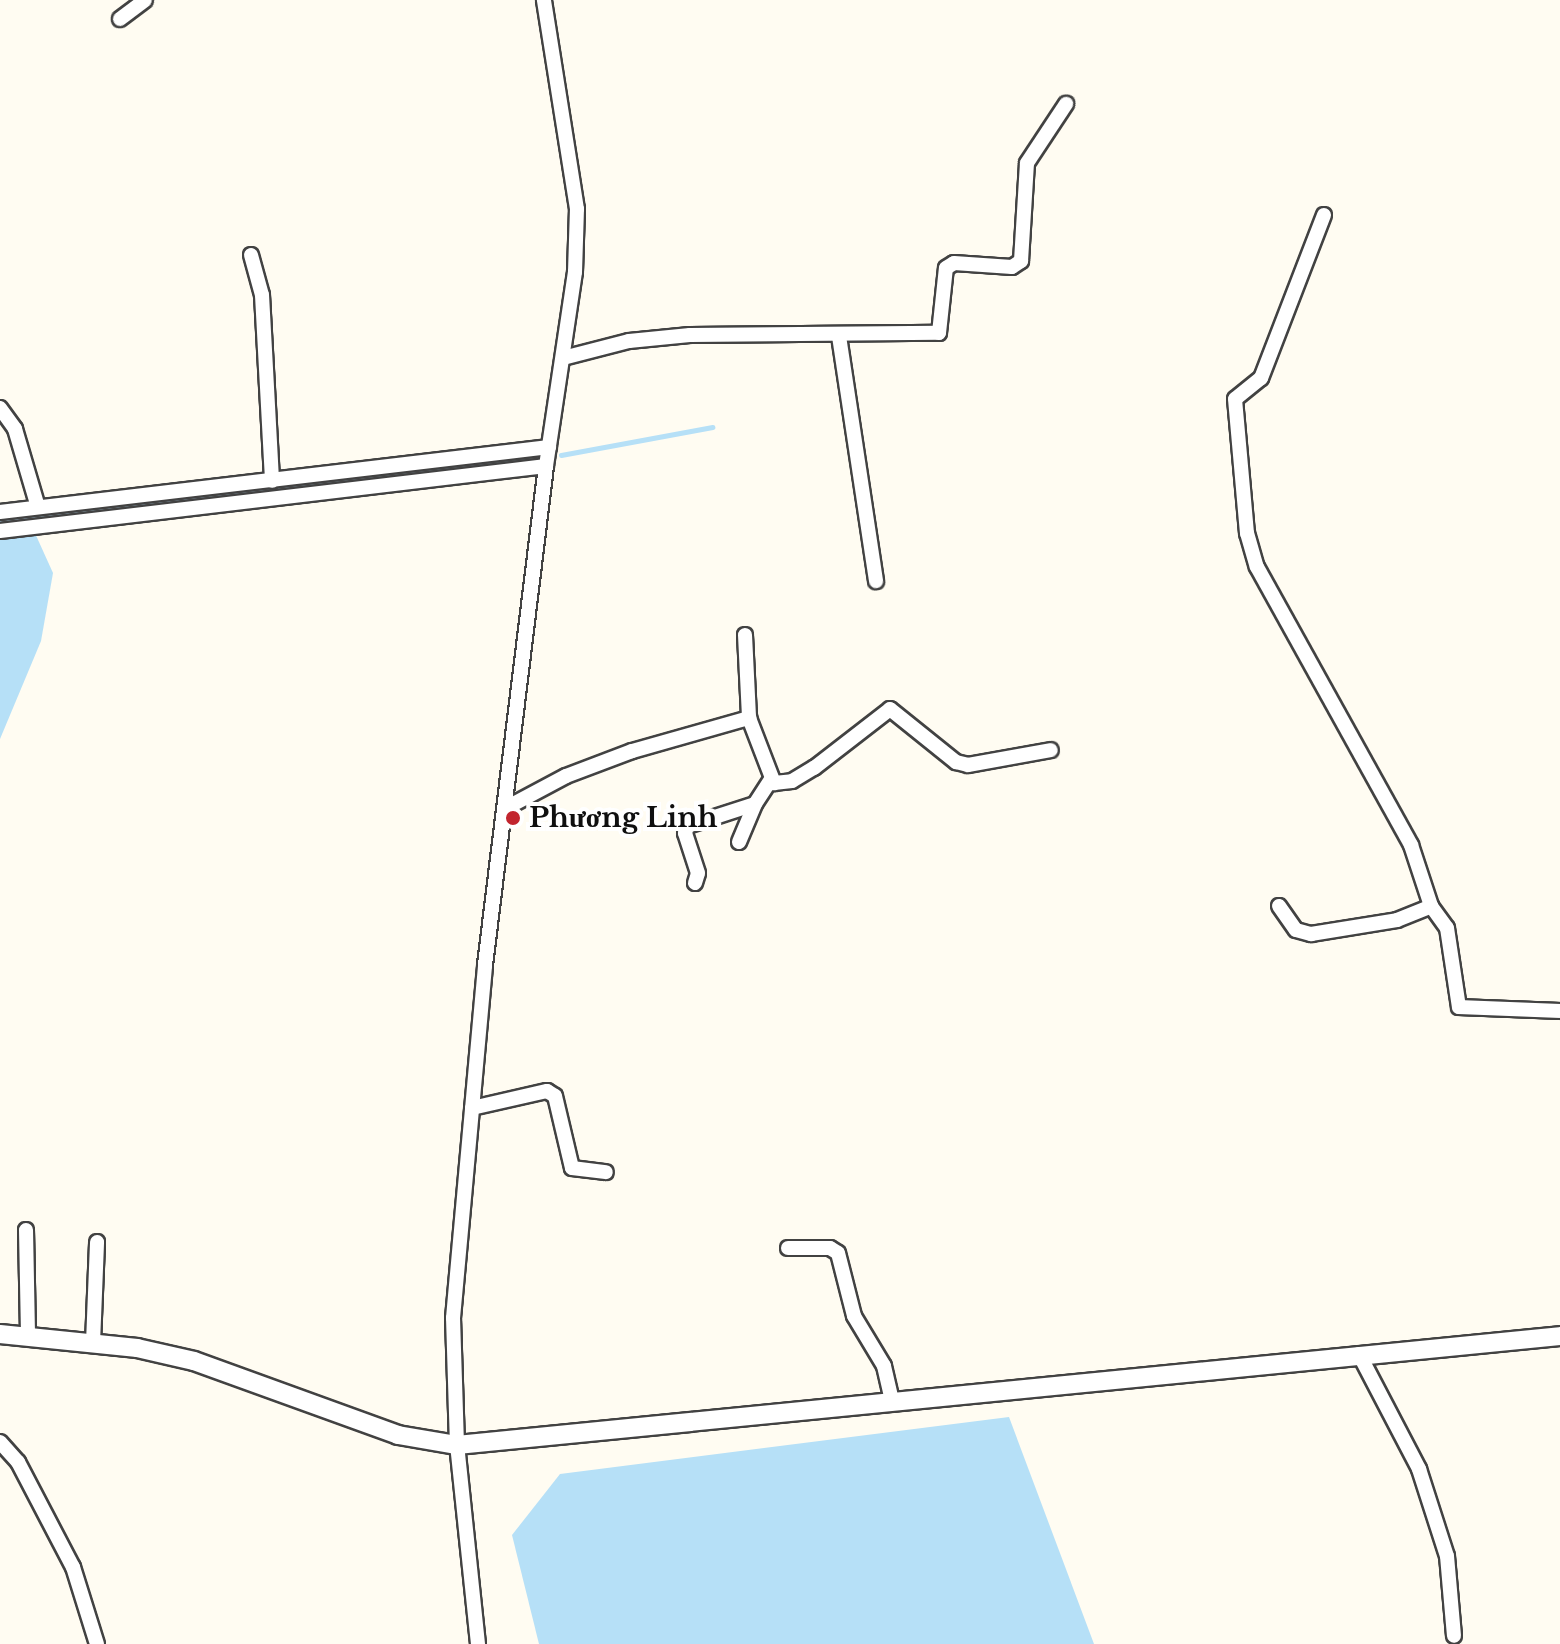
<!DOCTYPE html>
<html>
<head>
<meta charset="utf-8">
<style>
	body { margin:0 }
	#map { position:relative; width:1560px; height:1644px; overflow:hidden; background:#fffcf2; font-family:"Libre Baskerville",serif }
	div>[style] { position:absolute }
	.water>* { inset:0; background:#b6e0f7 }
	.stream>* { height:5px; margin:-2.5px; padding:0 2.5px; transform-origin:2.5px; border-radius:2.5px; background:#b6e0f7 }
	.roads { filter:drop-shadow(2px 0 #424242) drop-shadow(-2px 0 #424242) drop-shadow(0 2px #424242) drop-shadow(0 -2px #424242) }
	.minor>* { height:14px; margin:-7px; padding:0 7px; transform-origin:7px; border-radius:7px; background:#fff }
	.tertiary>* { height:18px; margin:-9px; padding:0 9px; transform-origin:9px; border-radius:9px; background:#fff }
	.dots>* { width:22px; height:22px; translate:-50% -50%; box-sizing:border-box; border:4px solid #fff; border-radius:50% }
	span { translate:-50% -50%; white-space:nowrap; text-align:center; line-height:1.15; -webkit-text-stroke:8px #fff; paint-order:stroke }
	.poi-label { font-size:28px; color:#0f0f0f; font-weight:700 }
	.left { translate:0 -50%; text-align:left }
</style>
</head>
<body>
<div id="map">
	<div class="water">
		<i style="clip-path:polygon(34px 531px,53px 573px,41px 641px,0 739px,0 535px)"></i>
		<i style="clip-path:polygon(1009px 1417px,1094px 1644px,539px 1644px,512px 1535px,560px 1474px)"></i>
	</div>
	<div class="stream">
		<i style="left:561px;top:455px;width:154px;rotate:-10.5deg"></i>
		<i style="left:0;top:523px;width:546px;rotate:-6.94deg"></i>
	</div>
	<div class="roads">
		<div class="minor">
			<i style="left:120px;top:19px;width:31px;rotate:-37deg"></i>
			<i style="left:1324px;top:215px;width:175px;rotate:111.1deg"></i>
			<i style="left:1261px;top:378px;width:33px;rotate:141deg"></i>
			<i style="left:1235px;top:399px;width:135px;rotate:84.9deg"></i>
			<i style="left:1247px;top:533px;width:35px;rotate:74deg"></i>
			<i style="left:1257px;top:567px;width:318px;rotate:61deg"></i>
			<i style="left:1411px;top:845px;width:64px;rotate:71.8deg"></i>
			<i style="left:1431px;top:906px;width:27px;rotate:54deg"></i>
			<i style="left:1447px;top:928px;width:80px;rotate:81.4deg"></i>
			<i style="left:1459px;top:1007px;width:101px;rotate:2.3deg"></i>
			<i style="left:251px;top:255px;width:41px;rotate:74.6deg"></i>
			<i style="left:262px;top:295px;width:186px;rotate:86.9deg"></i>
			<i style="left:839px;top:336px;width:248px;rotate:81.4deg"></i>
			<i style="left:563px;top:358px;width:68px;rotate:-14.4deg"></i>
			<i style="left:629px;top:341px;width:61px;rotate:-5.6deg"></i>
			<i style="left:690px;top:335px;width:249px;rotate:-0.5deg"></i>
			<i style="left:939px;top:333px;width:65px;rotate:-83.9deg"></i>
			<i style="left:946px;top:268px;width:9px;rotate:-32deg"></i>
			<i style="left:954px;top:263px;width:58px;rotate:3.9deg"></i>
			<i style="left:1012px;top:267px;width:11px;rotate:-34deg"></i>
			<i style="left:1021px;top:261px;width:98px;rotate:-86.5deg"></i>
			<i style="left:1027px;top:163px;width:71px;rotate:-56.5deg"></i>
			<i style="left:0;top:408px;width:26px;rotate:54deg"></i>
			<i style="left:15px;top:429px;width:81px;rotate:73.6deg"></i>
			<i style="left:0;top:512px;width:553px;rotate:-6.75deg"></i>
			<i style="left:0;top:531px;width:550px;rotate:-6.79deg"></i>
			<i style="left:745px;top:635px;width:83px;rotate:87.2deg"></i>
			<i style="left:749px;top:718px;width:70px;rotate:69deg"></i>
			<i style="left:774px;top:783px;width:18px;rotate:-6deg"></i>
			<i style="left:792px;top:781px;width:26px;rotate:-31deg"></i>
			<i style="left:814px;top:768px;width:96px;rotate:-37.8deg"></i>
			<i style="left:890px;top:709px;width:85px;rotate:38.8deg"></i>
			<i style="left:956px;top:762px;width:12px;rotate:14deg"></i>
			<i style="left:968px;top:765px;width:84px;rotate:-10.2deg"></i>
			<i style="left:506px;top:808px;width:68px;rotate:-28.1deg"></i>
			<i style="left:566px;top:776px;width:71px;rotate:-20.7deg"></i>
			<i style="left:632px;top:751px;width:122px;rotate:-15.8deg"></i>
			<i style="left:739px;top:842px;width:41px;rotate:-67.2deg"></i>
			<i style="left:695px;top:883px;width:10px;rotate:-73deg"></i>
			<i style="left:698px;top:873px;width:42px;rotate:-108deg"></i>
			<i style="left:685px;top:833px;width:7px;rotate:-74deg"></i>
			<i style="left:687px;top:826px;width:71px;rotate:-17.9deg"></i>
			<i style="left:755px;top:804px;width:27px;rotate:-57deg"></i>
			<i style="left:1279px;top:906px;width:29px;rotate:55deg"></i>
			<i style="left:1296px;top:930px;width:16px;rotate:15deg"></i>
			<i style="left:1311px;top:934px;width:87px;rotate:-9.2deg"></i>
			<i style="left:1397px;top:920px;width:37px;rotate:-22deg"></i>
			<i style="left:472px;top:1108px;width:77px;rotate:-12.8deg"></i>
			<i style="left:547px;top:1091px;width:9px;rotate:32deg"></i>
			<i style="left:555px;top:1096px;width:74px;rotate:76.7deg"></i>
			<i style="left:572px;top:1168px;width:34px;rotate:7deg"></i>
			<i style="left:26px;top:1230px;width:106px;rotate:88.9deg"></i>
			<i style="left:788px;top:1248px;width:42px"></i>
			<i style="left:830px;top:1248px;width:9px;rotate:32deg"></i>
			<i style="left:838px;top:1253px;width:65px;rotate:75.7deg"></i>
			<i style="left:854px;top:1316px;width:58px;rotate:59deg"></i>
			<i style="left:884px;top:1366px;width:37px;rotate:77deg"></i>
			<i style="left:93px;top:1343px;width:101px;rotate:-87.7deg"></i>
			<i style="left:1359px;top:1354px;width:130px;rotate:62.4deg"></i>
			<i style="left:1419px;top:1469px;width:91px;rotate:72.2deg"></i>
			<i style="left:1447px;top:1556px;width:80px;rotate:85deg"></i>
			<i style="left:0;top:1442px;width:27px;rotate:48deg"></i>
			<i style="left:18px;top:1462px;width:119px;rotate:62.4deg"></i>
			<i style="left:73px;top:1567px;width:81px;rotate:72.7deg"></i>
			<i style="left:478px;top:1644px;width:200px;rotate:-96deg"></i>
			<i style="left:457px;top:1445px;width:127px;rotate:-91.8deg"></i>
			<i style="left:453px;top:1318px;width:354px;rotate:-84.8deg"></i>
			<i style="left:485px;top:965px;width:503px;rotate:-83.03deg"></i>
			<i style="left:546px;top:466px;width:196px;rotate:-81.5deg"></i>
			<i style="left:575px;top:272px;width:63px;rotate:-88.2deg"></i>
			<i style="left:577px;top:209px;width:212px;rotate:-99deg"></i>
		</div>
		<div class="tertiary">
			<i style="left:0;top:1334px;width:138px;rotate:5.8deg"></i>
			<i style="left:137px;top:1348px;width:58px;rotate:12.8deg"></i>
			<i style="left:194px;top:1361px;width:217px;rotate:19.9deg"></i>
			<i style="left:398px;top:1435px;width:60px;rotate:9.6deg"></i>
			<i style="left:457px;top:1445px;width:1108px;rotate:-5.64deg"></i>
		</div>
	</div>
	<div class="dots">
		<i style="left:513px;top:818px;background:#c2252e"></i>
	</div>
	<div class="poi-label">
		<span class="left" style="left:529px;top:818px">Phương Linh</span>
	</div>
</div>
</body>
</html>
